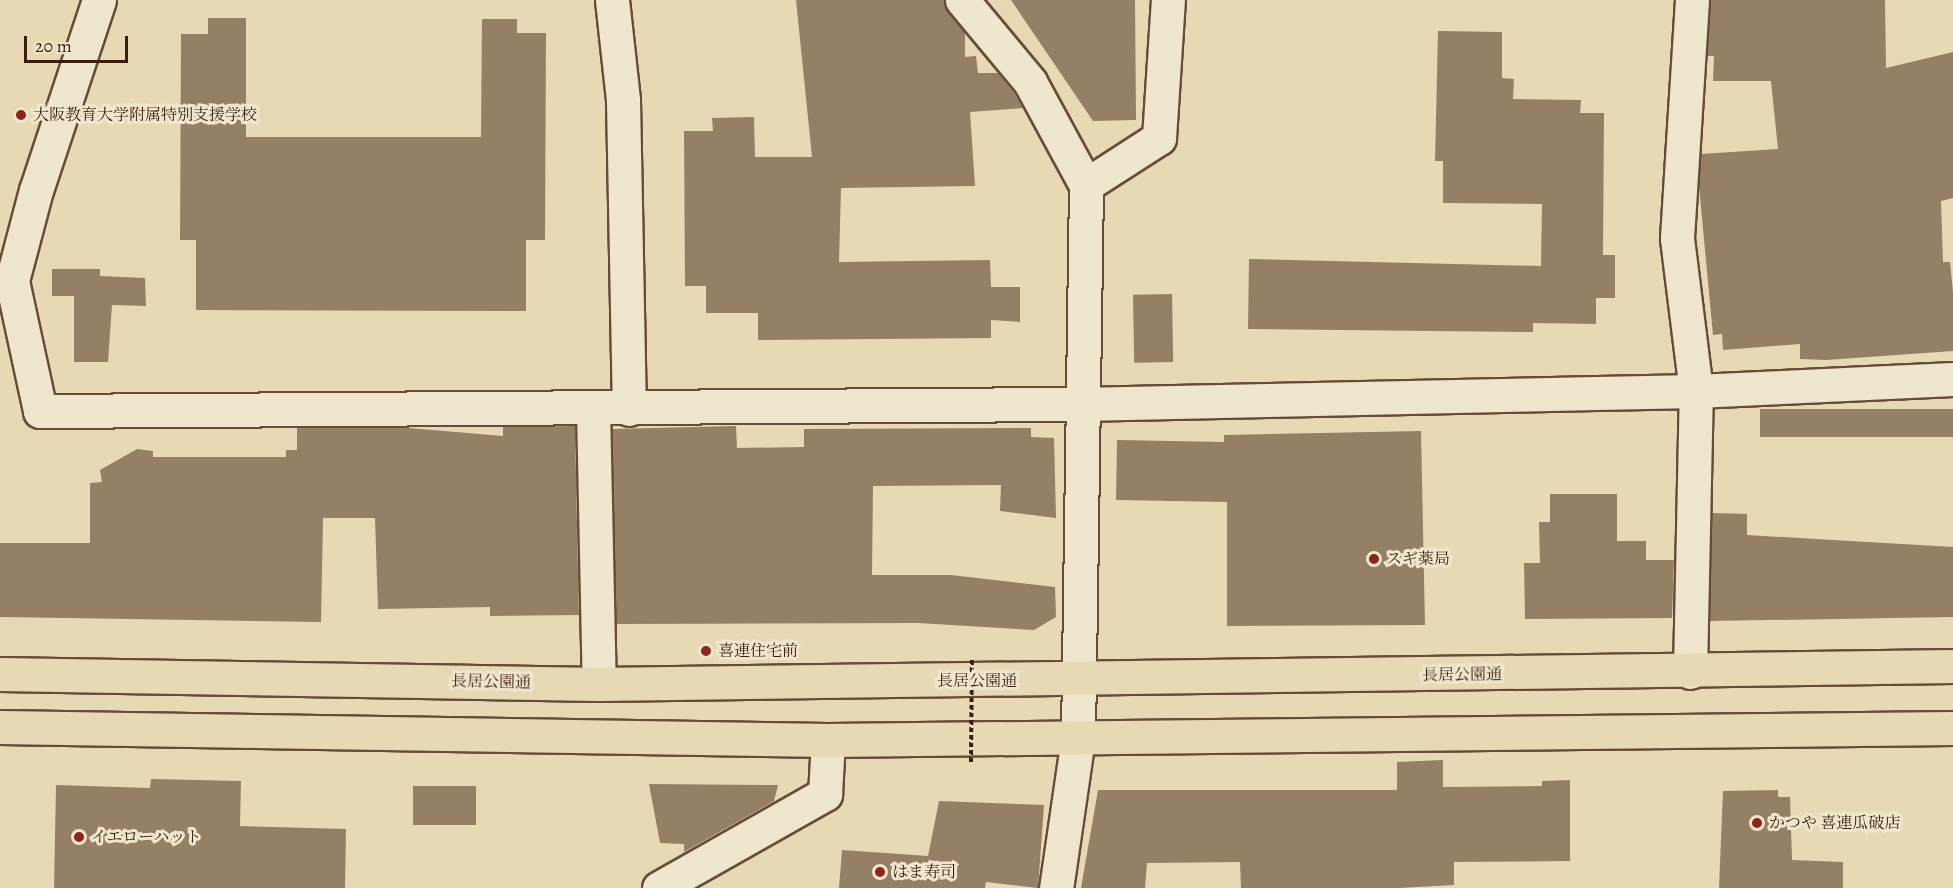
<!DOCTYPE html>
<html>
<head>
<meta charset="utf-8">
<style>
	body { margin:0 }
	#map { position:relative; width:1953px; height:888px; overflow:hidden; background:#e7d9b3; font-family:Alegreya,"Noto Serif JP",serif }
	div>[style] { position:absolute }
	.building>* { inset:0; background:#957f65; transform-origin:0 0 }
	.roads { filter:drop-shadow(2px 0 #684c39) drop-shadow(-2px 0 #684c39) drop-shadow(0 2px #684c39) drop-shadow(0 -2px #684c39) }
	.minor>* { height:33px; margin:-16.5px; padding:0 16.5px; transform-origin:16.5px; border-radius:16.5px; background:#efe6ce }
	.major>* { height:33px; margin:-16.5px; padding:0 16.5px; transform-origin:16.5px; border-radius:16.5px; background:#e7d9b3 }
	.path-bridge>* { height:4px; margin-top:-2px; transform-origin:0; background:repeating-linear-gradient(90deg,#3d1d10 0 4.5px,transparent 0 7.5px) }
	.dots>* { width:16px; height:16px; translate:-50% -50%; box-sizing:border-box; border:3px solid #efe6ce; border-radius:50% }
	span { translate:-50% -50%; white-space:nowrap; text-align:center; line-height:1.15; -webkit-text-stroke:6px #efe6ce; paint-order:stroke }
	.poi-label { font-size:16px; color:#3d1d10 }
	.left { translate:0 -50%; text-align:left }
	.street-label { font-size:16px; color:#3d1d10 }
	.scale { position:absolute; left:24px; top:36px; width:104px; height:27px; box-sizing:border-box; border:3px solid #3d1d10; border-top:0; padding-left:8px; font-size:18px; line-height:21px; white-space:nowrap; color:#3d1d10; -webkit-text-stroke:4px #efe6ce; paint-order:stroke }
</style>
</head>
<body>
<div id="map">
	<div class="building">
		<i style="clip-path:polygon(796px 0,944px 0,965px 33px,965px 57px,976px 56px,978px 73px,998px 73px,1014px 93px,1023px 108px,970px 112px,975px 186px,841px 188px,839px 262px,990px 260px,991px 287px,1020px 287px,1020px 322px,991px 320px,991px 338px,758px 340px,758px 313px,706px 313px,706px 286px,685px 286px,684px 131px,713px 131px,712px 118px,754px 117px,755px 157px,812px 157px)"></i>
		<i style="clip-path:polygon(1011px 0,1135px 0,1136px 120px,1093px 121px)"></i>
		<i style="clip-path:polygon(1711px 0,1885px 0,1886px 68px,1953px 52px,1953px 198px,1941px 201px,1943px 262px,1950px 262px,1953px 292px,1953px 351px,1826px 360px,1800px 359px,1800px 344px,1723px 350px,1722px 334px,1713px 335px,1699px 186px,1701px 154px,1778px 149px,1771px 81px,1713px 81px,1714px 56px,1707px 56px)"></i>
		<i style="clip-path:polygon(208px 18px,246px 18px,246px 137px,481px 137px,482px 19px,517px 19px,517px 33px,546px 33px,545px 240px,526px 240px,526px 311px,196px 310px,196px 240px,180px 240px,181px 34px,208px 34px)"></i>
		<i style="clip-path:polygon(1438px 31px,1502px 32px,1502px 78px,1514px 79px,1513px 99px,1581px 100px,1580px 113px,1604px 113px,1603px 255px,1615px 255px,1615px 298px,1596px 298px,1596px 324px,1533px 323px,1533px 332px,1248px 329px,1249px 259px,1541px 266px,1542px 204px,1443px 203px,1443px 161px,1435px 161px)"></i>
		<i style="clip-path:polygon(52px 269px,100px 269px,100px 276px,145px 278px,146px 306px,112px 305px,108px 362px,74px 362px,74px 296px,52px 296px)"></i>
		<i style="left:1172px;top:294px;width:68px;height:39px;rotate:89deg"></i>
		<i style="left:1953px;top:409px;width:28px;height:193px;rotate:90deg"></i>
		<i style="clip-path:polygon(575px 426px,579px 615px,490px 616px,490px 607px,378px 609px,375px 518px,323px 518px,321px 622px,0 617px,0 543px,90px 543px,90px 483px,102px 482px,100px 470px,137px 449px,153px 451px,153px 457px,286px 457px,286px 450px,297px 450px,297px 428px,397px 427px,503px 436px,503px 427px)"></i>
		<i style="clip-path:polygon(736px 426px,737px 448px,804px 447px,804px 429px,1031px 428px,1031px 437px,1054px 438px,1056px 518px,1000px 511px,1001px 485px,873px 486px,872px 575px,951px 575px,1055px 587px,1056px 617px,1034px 630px,918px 623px,616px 624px,612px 429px)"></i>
		<i style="clip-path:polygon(1421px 431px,1425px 625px,1227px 626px,1227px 502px,1116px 500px,1117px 440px,1224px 442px,1224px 435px)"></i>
		<i style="clip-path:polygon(1550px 494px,1617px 494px,1617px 541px,1646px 541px,1646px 560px,1674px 560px,1672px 618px,1525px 619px,1524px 563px,1540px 563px,1539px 522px,1550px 522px)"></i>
		<i style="clip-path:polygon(1712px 513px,1747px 514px,1747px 535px,1953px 547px,1953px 617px,1710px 621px)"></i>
		<i style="clip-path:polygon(1443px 760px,1443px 787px,1542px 786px,1542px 781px,1570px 780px,1570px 861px,1454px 862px,1454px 885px,1399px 888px,1241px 888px,1240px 862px,1147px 863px,1145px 888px,1081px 888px,1098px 790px,1397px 790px,1397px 762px)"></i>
		<i style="clip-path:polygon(151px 779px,241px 781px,240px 826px,346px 829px,345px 888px,54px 888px,56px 785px,150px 788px)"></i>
		<i style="clip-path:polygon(649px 784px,778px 785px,774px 801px,684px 852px,684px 844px,660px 843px)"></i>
		<i style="left:413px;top:786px;width:63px;height:39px"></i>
		<i style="clip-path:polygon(1778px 790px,1778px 797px,1790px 797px,1792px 860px,1843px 862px,1843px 888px,1719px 888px,1723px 791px)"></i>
		<i style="clip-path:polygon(939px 801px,1044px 805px,1038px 888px,986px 882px,985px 888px,839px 888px,842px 850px,928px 856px)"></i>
	</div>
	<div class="roads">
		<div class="minor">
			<i style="left:99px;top:0;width:200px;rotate:108.3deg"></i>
			<i style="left:36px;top:190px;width:94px;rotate:104.8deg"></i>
			<i style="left:12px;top:281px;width:133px;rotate:77.8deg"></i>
			<i style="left:40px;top:411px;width:1039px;rotate:-0.39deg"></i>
			<i style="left:1079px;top:404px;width:617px;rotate:-1.21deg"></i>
			<i style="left:1696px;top:391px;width:257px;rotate:-2.7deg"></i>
			<i style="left:612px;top:0;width:101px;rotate:83.7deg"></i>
			<i style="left:623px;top:100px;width:309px;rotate:88.9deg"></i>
			<i style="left:962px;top:0;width:107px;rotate:50.3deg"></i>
			<i style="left:1030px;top:82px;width:117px;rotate:61.5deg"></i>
			<i style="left:1086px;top:185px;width:553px;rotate:90.83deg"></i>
			<i style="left:1078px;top:738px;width:152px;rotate:98.3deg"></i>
			<i style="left:1086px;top:185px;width:87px;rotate:-32.8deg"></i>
			<i style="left:1159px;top:138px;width:138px;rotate:-86.3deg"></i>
			<i style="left:593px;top:408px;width:276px;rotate:88.8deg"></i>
			<i style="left:1690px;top:672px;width:281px;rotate:-88.8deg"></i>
			<i style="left:1696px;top:391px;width:154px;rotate:-97.1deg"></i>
			<i style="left:1677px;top:238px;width:238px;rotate:-86.4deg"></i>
			<i style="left:659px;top:888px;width:191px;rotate:-29.5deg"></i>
			<i style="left:825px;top:794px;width:54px;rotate:-86.8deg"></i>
		</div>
		<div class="major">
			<i style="left:0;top:674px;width:599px;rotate:0.96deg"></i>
			<i style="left:599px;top:684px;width:1354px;rotate:-0.76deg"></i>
			<i style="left:0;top:727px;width:828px;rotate:0.9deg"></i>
			<i style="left:828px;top:740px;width:1125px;rotate:-0.61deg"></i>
		</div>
	</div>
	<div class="path-bridge">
		<i style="left:971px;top:762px;width:105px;rotate:-89.5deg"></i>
	</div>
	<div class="dots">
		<i style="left:21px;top:115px;background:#8f2418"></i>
		<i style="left:1374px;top:559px;background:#8f2418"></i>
		<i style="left:706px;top:651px;background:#8f2418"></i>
		<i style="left:1757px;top:823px;background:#8f2418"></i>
		<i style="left:79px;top:837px;background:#8f2418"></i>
		<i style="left:880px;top:872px;background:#8f2418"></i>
	</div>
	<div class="poi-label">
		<span class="left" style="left:33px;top:115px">大阪教育大学附属特別支援学校</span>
		<span class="left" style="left:1386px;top:559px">スギ薬局</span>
		<span class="left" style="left:718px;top:651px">喜連住宅前</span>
		<span class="left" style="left:1769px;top:823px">かつや 喜連瓜破店</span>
		<span class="left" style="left:91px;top:837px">イエローハット</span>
		<span class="left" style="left:892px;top:872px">はま寿司</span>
	</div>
	<div class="street-label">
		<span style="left:1462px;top:675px;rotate:-1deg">長居公園通</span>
		<span style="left:977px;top:681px">長居公園通</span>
		<span style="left:491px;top:682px;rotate:1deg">長居公園通</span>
	</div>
	<div class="scale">20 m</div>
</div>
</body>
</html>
